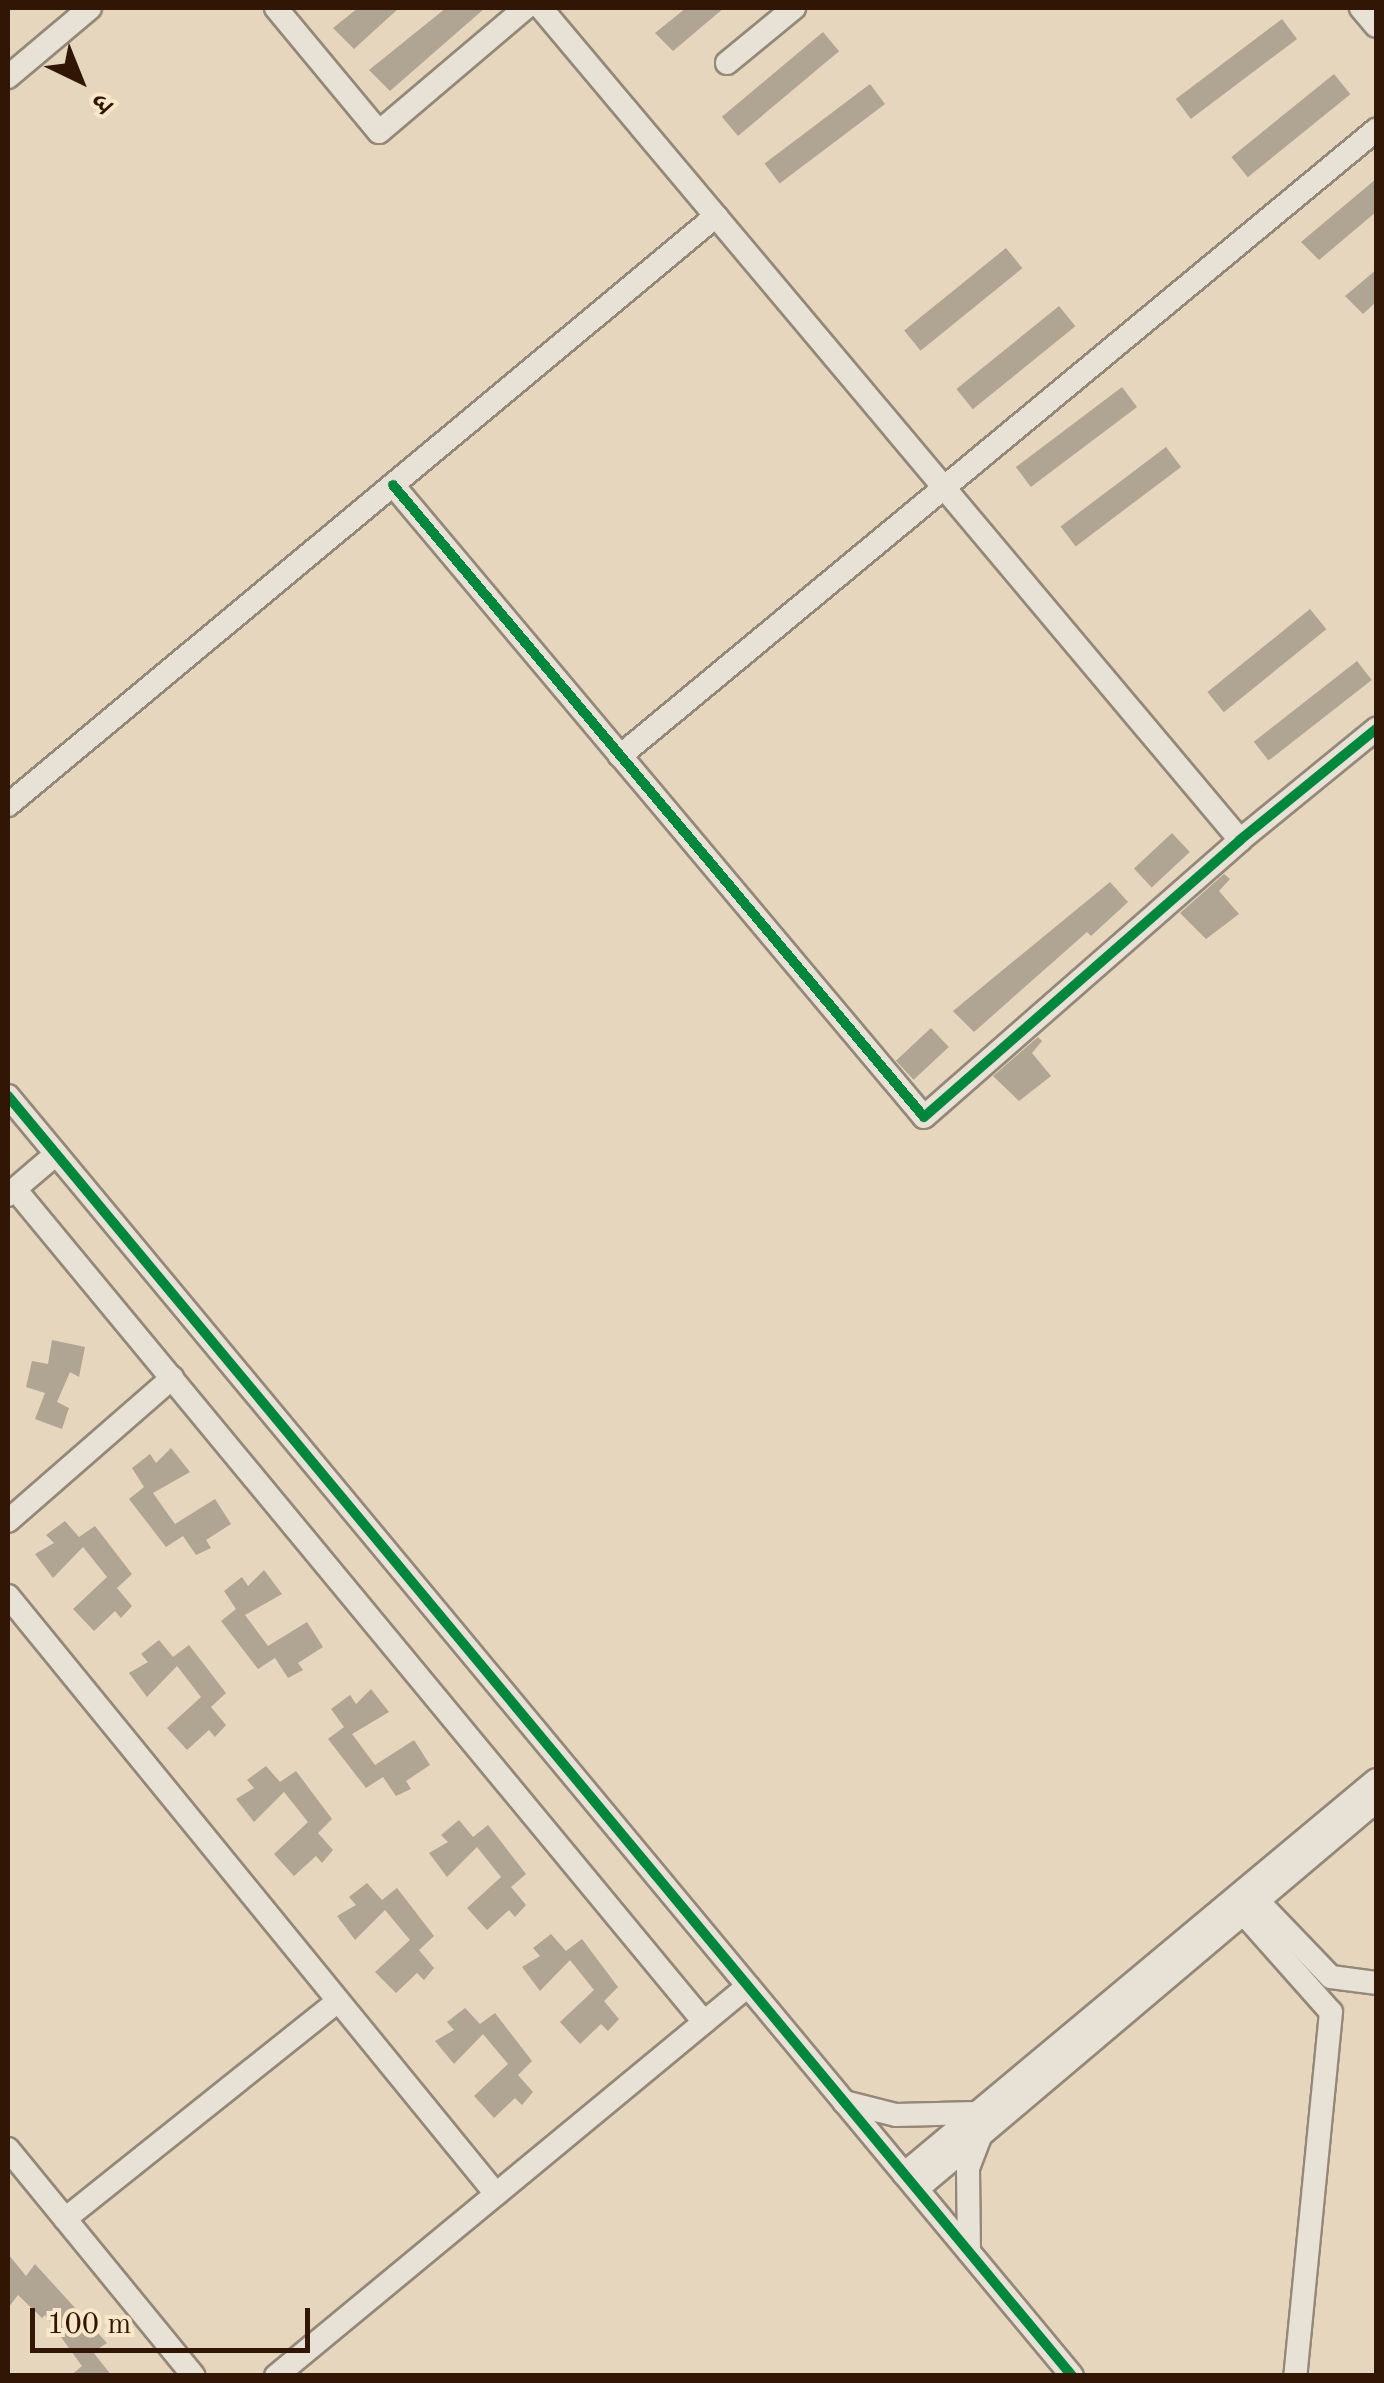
<!DOCTYPE html>
<html>
<head>
<meta charset="utf-8">
<style>
	body { margin:0 }
	#map { position:relative; width:1384px; height:2383px; overflow:hidden; background:#e5d6bd; font-family:"Old Standard TT","Noto Serif Devanagari",serif }
	div>[style] { position:absolute }
	.building>* { inset:0; background:#b0a493; transform-origin:0 0 }
	.roads { filter:drop-shadow(2px 0 #948878) drop-shadow(-2px 0 #948878) drop-shadow(0 2px #948878) drop-shadow(0 -2px #948878) }
	.minor>* { height:22px; margin:-11px; padding:0 11px; transform-origin:11px; border-radius:11px; background:#e8e1d5 }
	.cycleway>* { height:10px; margin:-5px; padding:0 5px; transform-origin:5px; border-radius:5px; background:#00873e }
	span { translate:-50% -50%; white-space:nowrap; text-align:center; line-height:1.15; -webkit-text-stroke:9px #f9e7c9; paint-order:stroke }
	.frame { position:absolute; inset:0; border:10px solid #321605; pointer-events:none }
	.north { position:absolute; left:30px; top:30px; width:100px; height:100px; -webkit-text-stroke:8px #f9e7c9; paint-order:stroke; rotate:137deg; font-size:28px; font-weight:700; line-height:40px; text-align:center; color:#321605 }
	.north::after { content:''; display:block; margin:auto; width:35px; height:45px; background:#321605; clip-path:polygon(50% 0,100% 100%,50% 72%,0 100%) }
	.scale { position:absolute; left:30px; top:2308px; width:280px; height:45px; box-sizing:border-box; border:5px solid #321605; border-top:0; padding-left:12px; font-size:30px; line-height:35px; white-space:nowrap; color:#321605; -webkit-text-stroke:8px #f9e7c9; paint-order:stroke }
</style>
</head>
<body>
<div id="map">
	<div class="building">
		<i style="clip-path:polygon(358px 8px,399px 8px,354px 49px,333px 28px)"></i>
		<i style="clip-path:polygon(446px 8px,485px 8px,390px 91px,369px 70px)"></i>
		<i style="clip-path:polygon(686px 8px,724px 8px,673px 51px,655px 33px)"></i>
		<i style="left:1282px;top:19px;width:25px;height:133px;rotate:53deg"></i>
		<i style="left:823px;top:32px;width:25px;height:132px;rotate:50deg"></i>
		<i style="left:1334px;top:74px;width:26px;height:132px;rotate:51deg"></i>
		<i style="left:870px;top:84px;width:25px;height:132px;rotate:53deg"></i>
		<i style="clip-path:polygon(1376px 179px,1376px 212px,1319px 260px,1301px 242px)"></i>
		<i style="left:1006px;top:248px;width:26px;height:131px;rotate:51deg"></i>
		<i style="clip-path:polygon(1376px 270px,1376px 302px,1363px 314px,1345px 296px)"></i>
		<i style="left:1059px;top:306px;width:26px;height:132px;rotate:51deg"></i>
		<i style="left:1122px;top:387px;width:25px;height:133px;rotate:53deg"></i>
		<i style="left:1166px;top:447px;width:25px;height:132px;rotate:53deg"></i>
		<i style="left:1310px;top:609px;width:26px;height:132px;rotate:51deg"></i>
		<i style="left:1357px;top:661px;width:24px;height:131px;rotate:52deg"></i>
		<i style="left:1172px;top:833px;width:26px;height:52px;rotate:47deg"></i>
		<i style="clip-path:polygon(1224px 874px,1230px 879px,1219px 891px,1239px 914px,1206px 939px,1180px 913px)"></i>
		<i style="clip-path:polygon(1110px 882px,1128px 902px,1091px 936px,1087px 932px,974px 1032px,953px 1011px)"></i>
		<i style="left:931px;top:1028px;width:26px;height:48px;rotate:47deg"></i>
		<i style="clip-path:polygon(1038px 1037px,1042px 1041px,1032px 1053px,1051px 1076px,1019px 1101px,993px 1076px)"></i>
		<i style="clip-path:polygon(52px 1340px,85px 1347px,79px 1377px,70px 1372px,57px 1402px,69px 1408px,62px 1429px,35px 1419px,45px 1393px,26px 1387px,32px 1361px,48px 1364px)"></i>
		<i style="clip-path:polygon(171px 1448px,190px 1472px,153px 1493px,175px 1524px,215px 1499px,231px 1524px,206px 1540px,211px 1548px,196px 1555px,183px 1536px,166px 1547px,129px 1499px,144px 1487px,132px 1468px,150px 1454px,156px 1463px)"></i>
		<i style="clip-path:polygon(65px 1521px,79px 1537px,95px 1526px,132px 1574px,117px 1588px,132px 1606px,121px 1618px,115px 1611px,94px 1631px,73px 1609px,107px 1577px,83px 1547px,53px 1578px,35px 1554px,54px 1543px,46px 1535px)"></i>
		<i style="clip-path:polygon(264px 1570px,282px 1594px,245px 1615px,268px 1646px,307px 1622px,323px 1647px,298px 1663px,303px 1670px,288px 1678px,275px 1658px,258px 1669px,221px 1621px,236px 1609px,224px 1591px,242px 1577px,248px 1586px)"></i>
		<i style="clip-path:polygon(159px 1640px,173px 1657px,189px 1645px,226px 1693px,211px 1707px,226px 1725px,215px 1737px,209px 1730px,187px 1750px,167px 1728px,201px 1697px,177px 1666px,147px 1697px,129px 1673px,148px 1662px,141px 1654px)"></i>
		<i style="clip-path:polygon(371px 1689px,389px 1712px,352px 1734px,375px 1765px,414px 1740px,430px 1765px,406px 1781px,411px 1789px,396px 1796px,383px 1777px,366px 1788px,328px 1739px,344px 1727px,331px 1709px,350px 1695px,356px 1704px)"></i>
		<i style="clip-path:polygon(266px 1766px,280px 1782px,296px 1771px,332px 1819px,318px 1833px,333px 1850px,322px 1863px,316px 1856px,294px 1876px,274px 1854px,308px 1822px,284px 1792px,254px 1822px,236px 1799px,254px 1788px,247px 1780px)"></i>
		<i style="clip-path:polygon(459px 1820px,473px 1837px,488px 1825px,526px 1874px,511px 1887px,526px 1905px,515px 1917px,509px 1910px,487px 1930px,467px 1908px,501px 1877px,477px 1847px,447px 1877px,429px 1853px,448px 1842px,441px 1835px)"></i>
		<i style="clip-path:polygon(367px 1883px,382px 1900px,397px 1888px,434px 1936px,419px 1950px,434px 1968px,424px 1980px,417px 1973px,396px 1993px,375px 1972px,410px 1940px,385px 1910px,355px 1940px,337px 1916px,356px 1905px,349px 1897px)"></i>
		<i style="clip-path:polygon(551px 1934px,566px 1951px,582px 1939px,618px 1987px,604px 2001px,619px 2019px,608px 2031px,601px 2024px,580px 2044px,560px 2022px,594px 1990px,570px 1960px,540px 1991px,522px 1967px,540px 1956px,533px 1948px)"></i>
		<i style="clip-path:polygon(465px 2008px,480px 2024px,495px 2013px,532px 2061px,518px 2075px,533px 2092px,522px 2105px,515px 2098px,494px 2118px,474px 2096px,508px 2064px,483px 2034px,454px 2064px,435px 2041px,454px 2030px,447px 2022px)"></i>
		<i style="clip-path:polygon(8px 2254px,26px 2276px,35px 2264px,107px 2343px,93px 2352px,112px 2376px,70px 2376px,82px 2366px,45px 2315px,42px 2318px,18px 2295px,8px 2308px)"></i>
	</div>
	<div class="roads">
		<div class="minor">
			<i style="left:276px;top:8px;width:161px;rotate:50.3deg"></i>
			<i style="left:379px;top:132px;width:192px;rotate:-40.3deg"></i>
			<i style="left:541px;top:8px;width:1087px;rotate:49.96deg"></i>
			<i style="left:1361px;top:8px;width:23px;rotate:50deg"></i>
			<i style="left:727px;top:63px;width:87px;rotate:-39.4deg"></i>
			<i style="left:8px;top:77px;width:107px;rotate:-40.1deg"></i>
			<i style="left:393px;top:485px;width:825px;rotate:49.96deg"></i>
			<i style="left:924px;top:1117px;width:420px;rotate:-41.2deg"></i>
			<i style="left:1240px;top:840px;width:176px;rotate:-39.2deg"></i>
			<i style="left:620px;top:756px;width:982px;rotate:-39.63deg"></i>
			<i style="left:8px;top:805px;width:921px;rotate:-39.76deg"></i>
			<i style="left:8px;top:1096px;width:1664px;rotate:50.26deg"></i>
			<i style="left:15px;top:1189px;width:1081px;rotate:50.4deg"></i>
			<i style="left:8px;top:1195px;width:63px;rotate:-40.5deg"></i>
			<i style="left:8px;top:1521px;width:218px;rotate:-41.1deg"></i>
			<i style="left:8px;top:1596px;width:772px;rotate:50.78deg"></i>
			<i style="left:1258px;top:1901px;width:105px;rotate:46.2deg"></i>
			<i style="left:1331px;top:1977px;width:45px;rotate:7.6deg"></i>
			<i style="left:1243px;top:1913px;width:132px;rotate:48.4deg"></i>
			<i style="left:1331px;top:2012px;width:366px;rotate:95.6deg"></i>
			<i style="left:844px;top:2102px;width:54px;rotate:14deg"></i>
			<i style="left:896px;top:2115px;width:81px;rotate:-1.4deg"></i>
			<i style="left:8px;top:2149px;width:293px;rotate:50.7deg"></i>
			<i style="left:904px;top:2174px;width:615px;rotate:-39.85deg"></i>
			<i style="left:917px;top:2189px;width:601px;rotate:-40.21deg"></i>
			<i style="left:65px;top:2219px;width:349px;rotate:-38.6deg"></i>
			<i style="left:969px;top:2252px;width:84px;rotate:-90.7deg"></i>
			<i style="left:968px;top:2168px;width:33px;rotate:-69deg"></i>
			<i style="left:276px;top:2376px;width:612px;rotate:-39.57deg"></i>
		</div>
	</div>
	<div class="cycleway">
		<i style="left:393px;top:485px;width:825px;rotate:49.96deg"></i>
		<i style="left:924px;top:1117px;width:420px;rotate:-41.2deg"></i>
		<i style="left:1240px;top:840px;width:176px;rotate:-39.2deg"></i>
		<i style="left:8px;top:1096px;width:1664px;rotate:50.26deg"></i>
	</div>
	<div class="frame"></div>
	<div class="north">उ</div>
	<div class="scale">100 m</div>
</div>
</body>
</html>
